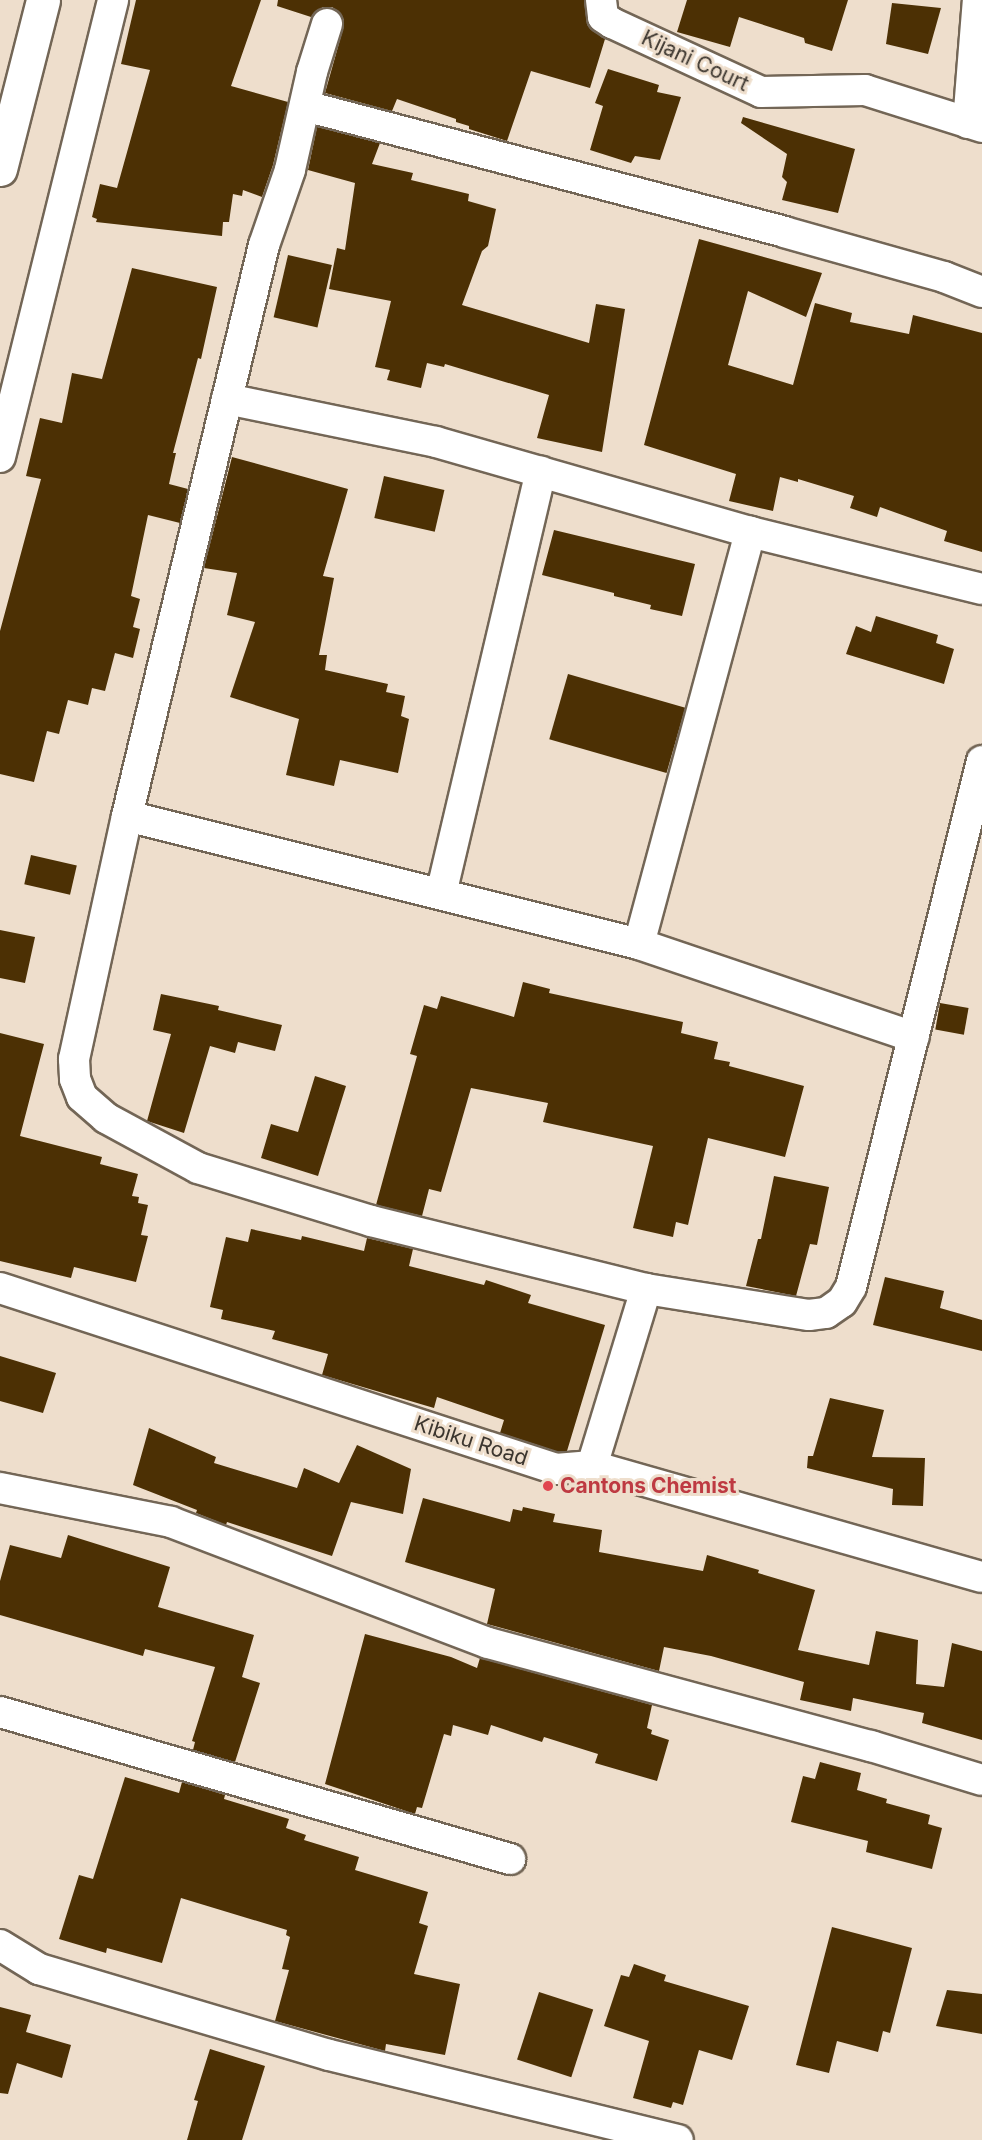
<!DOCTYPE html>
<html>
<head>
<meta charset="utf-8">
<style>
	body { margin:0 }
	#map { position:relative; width:982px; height:2140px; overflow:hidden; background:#eedecc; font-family:Inter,sans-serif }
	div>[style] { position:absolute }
	.building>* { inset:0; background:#4c3004; transform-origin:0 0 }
	.roads { filter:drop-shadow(2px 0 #736656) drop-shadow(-2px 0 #736656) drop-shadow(0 2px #736656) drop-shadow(0 -2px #736656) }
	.minor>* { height:30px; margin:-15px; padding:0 15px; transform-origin:15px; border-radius:15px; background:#fff }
	.primary>* { height:33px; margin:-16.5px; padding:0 16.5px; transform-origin:16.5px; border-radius:16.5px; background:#fff }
	.dots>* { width:16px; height:16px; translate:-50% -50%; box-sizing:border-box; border:3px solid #eedecc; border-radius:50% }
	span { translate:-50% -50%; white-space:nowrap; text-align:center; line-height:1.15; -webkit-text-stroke:6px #eedecc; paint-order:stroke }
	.street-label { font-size:21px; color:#3c362f }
	.health-label { font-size:21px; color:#be3a42; font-weight:700 }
	.left { translate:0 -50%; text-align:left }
</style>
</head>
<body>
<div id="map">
	<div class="building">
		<i style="clip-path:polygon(136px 0,261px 0,231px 86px,288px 102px,273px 165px,262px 197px,243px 190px,242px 196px,233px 194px,229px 222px,223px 222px,222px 236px,96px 222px,97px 219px,92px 217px,100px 184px,117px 188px,150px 70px,121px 64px)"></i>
		<i style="clip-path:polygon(278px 0,584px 0,588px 26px,605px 39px,590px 88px,531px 71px,507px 141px,469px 129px,469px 126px,456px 122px,456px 119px,397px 99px,392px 111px,325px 93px,343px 29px,344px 20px,339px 12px,332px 7px,323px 7px,311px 17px,277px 6px)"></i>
		<i style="clip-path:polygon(687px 0,848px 0,832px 51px,805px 43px,804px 38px,739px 17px,730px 47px,677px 32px)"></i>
		<i style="clip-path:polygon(892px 3px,941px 8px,928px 54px,886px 44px)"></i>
		<i style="clip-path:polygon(608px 69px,659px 85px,657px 92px,681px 97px,660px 160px,635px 156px,631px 163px,590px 150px,603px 106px,595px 103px)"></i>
		<i style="clip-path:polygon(743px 117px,855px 149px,838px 213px,782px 200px,787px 182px,782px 177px,787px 154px,741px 123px)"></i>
		<i style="clip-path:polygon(317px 127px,380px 143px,372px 164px,413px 173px,411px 180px,469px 194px,468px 201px,496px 209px,488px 246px,482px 251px,462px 305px,589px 343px,596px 304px,625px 309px,602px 452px,537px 438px,549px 395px,445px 364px,444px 367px,427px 363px,421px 388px,387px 380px,390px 370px,375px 367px,391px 301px,329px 289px,337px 248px,345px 250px,355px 183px,308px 170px)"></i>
		<i style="clip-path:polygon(699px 239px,822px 273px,806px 317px,748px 291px,728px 365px,793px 385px,815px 303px,852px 313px,850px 322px,909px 334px,913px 315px,982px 333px,982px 552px,944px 541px,947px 531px,880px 507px,877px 517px,850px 508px,854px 496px,798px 479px,798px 482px,780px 477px,773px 511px,729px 501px,736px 474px,644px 445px)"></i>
		<i style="left:288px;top:255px;width:45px;height:64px;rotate:13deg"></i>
		<i style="clip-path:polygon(132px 268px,217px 287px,201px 359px,198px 358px,173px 453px,176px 453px,169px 484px,188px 489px,180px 523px,148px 515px,131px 596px,140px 599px,133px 627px,140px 629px,133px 658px,115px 653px,105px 691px,92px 688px,88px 705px,68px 700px,59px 734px,47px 731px,34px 782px,0 774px,0 631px,41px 479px,26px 476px,40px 418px,62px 423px,72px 373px,102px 379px)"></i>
		<i style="clip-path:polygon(232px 457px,348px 489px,323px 576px,334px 578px,319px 655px,327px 655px,325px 670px,388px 684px,386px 692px,405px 696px,401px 716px,409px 719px,398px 773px,340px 760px,334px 786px,286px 775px,299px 719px,230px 697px,255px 622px,227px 615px,237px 573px,204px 568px)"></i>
		<i style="left:384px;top:476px;width:62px;height:43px;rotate:13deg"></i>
		<i style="clip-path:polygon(554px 530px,695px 564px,682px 616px,650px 609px,651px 605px,614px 596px,614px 593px,542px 575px)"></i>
		<i style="clip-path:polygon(876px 616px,938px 635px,936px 643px,954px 649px,944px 684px,846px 654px,856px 626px,871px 632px)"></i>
		<i style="left:568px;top:674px;width:122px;height:68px;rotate:16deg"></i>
		<i style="left:31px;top:855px;width:47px;height:30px;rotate:13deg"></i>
		<i style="clip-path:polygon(0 930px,35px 937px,25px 983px,0 978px)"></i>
		<i style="clip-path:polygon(523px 982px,550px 989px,549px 993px,683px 1022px,681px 1033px,718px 1042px,714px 1059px,730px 1062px,729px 1066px,804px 1086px,785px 1157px,708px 1138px,688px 1225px,676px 1222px,673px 1237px,633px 1228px,653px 1146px,543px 1122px,548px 1103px,471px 1088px,441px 1192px,429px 1189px,422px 1216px,376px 1205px,417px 1056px,410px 1054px,424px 1005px,437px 1009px,441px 996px,514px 1017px)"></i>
		<i style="clip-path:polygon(161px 994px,219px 1006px,218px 1010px,282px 1025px,275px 1051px,238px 1042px,235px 1053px,210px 1046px,184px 1133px,147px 1121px,171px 1034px,153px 1030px)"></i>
		<i style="left:940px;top:1003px;width:29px;height:27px;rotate:10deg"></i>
		<i style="clip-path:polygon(0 1033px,44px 1044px,20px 1136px,102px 1157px,100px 1164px,138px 1174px,132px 1196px,139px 1197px,138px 1203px,148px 1205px,141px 1235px,148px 1236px,136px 1282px,74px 1267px,71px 1278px,0 1261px)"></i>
		<i style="clip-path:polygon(315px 1076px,346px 1086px,318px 1176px,261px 1158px,271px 1124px,298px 1132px)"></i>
		<i style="clip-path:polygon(774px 1176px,829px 1187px,817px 1245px,810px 1244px,796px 1296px,746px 1286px,758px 1239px,761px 1239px)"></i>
		<i style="clip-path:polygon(251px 1229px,301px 1240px,302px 1236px,364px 1251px,367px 1238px,413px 1249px,409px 1266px,484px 1285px,486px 1280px,531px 1295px,528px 1303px,605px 1325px,567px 1451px,558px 1452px,500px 1433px,504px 1420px,437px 1397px,434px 1408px,322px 1375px,328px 1354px,272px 1339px,275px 1331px,221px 1319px,223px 1310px,210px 1307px,226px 1237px,248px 1242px)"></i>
		<i style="clip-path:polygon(885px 1277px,944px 1291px,940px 1308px,982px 1320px,982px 1351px,873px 1325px)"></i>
		<i style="clip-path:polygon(0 1356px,56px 1373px,43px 1413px,0 1401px)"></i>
		<i style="clip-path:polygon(830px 1398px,884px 1410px,872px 1457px,925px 1458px,923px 1506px,892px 1505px,893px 1489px,807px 1468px,808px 1456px,813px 1456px)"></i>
		<i style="clip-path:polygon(149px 1428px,216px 1457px,214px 1463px,297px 1488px,304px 1468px,339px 1483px,357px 1445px,411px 1469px,403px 1514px,351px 1502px,332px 1556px,227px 1522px,226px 1525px,196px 1513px,197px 1510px,133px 1485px)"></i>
		<i style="clip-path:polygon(423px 1498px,510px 1522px,513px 1509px,522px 1511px,523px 1507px,555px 1514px,553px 1522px,602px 1530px,599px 1552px,703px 1571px,707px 1555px,759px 1570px,758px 1573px,815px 1590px,798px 1650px,869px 1665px,876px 1631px,918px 1640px,916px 1684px,944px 1687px,952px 1643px,982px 1651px,982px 1740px,922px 1723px,924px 1713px,853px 1698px,851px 1711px,800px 1700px,804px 1682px,711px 1656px,664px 1647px,659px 1671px,487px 1624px,495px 1589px,405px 1562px)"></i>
		<i style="clip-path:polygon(68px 1535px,170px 1567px,158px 1607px,254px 1635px,242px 1677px,260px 1683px,235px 1762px,193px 1750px,195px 1742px,192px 1741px,215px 1667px,145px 1649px,143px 1656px,0 1615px,0 1581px,10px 1545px,61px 1558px)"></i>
		<i style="clip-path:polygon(365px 1634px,451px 1657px,477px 1668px,480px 1658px,652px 1705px,647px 1728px,652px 1730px,651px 1734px,669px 1740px,657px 1781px,595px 1763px,598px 1754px,544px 1737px,542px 1742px,491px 1725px,488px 1735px,453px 1725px,451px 1736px,444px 1734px,422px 1808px,417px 1807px,415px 1814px,325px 1784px)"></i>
		<i style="clip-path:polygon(820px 1762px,861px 1773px,857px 1790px,887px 1799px,886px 1803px,930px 1815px,928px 1824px,942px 1828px,932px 1869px,866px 1852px,868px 1841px,791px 1822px,803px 1776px,815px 1779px)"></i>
		<i style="clip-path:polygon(125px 1777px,179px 1793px,182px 1782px,225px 1795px,224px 1799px,289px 1819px,286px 1828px,306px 1835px,304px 1840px,359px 1857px,355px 1870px,428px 1892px,419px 1923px,428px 1926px,414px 1974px,460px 1984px,445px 2055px,386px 2044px,385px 2051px,275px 2021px,289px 1970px,282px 1969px,290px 1937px,286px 1935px,287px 1930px,214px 1908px,181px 1898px,162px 1963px,107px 1948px,106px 1953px,59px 1939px,79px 1875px,93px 1879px)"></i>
		<i style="clip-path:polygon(832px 1927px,912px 1948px,890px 2033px,883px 2031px,878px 2052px,837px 2041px,829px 2073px,796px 2065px)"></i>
		<i style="clip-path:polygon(634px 1964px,666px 1975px,664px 1981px,749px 2006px,732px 2060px,699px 2050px,683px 2105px,673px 2102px,671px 2108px,633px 2098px,649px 2041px,604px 2026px,621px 1975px,629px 1977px)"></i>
		<i style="clip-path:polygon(947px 1990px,982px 1994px,982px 2034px,936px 2026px)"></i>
		<i style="left:539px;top:1992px;width:57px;height:71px;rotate:18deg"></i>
		<i style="clip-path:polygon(0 2007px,31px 2015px,26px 2032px,71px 2045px,62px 2078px,17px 2063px,8px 2094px,0 2093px)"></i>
		<i style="clip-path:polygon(210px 2049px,265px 2066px,242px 2140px,187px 2140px,198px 2101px,194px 2100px)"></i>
	</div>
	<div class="roads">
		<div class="minor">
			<i style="left:601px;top:0;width:17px;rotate:83deg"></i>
			<i style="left:603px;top:17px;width:11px;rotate:34deg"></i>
			<i style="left:612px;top:23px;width:164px;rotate:24.8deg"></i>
			<i style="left:761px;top:92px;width:104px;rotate:-1.1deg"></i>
			<i style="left:865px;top:90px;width:123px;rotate:17.5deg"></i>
			<i style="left:327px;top:24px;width:50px;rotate:107.4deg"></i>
			<i style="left:312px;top:72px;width:100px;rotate:102.7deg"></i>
			<i style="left:290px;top:170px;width:79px;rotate:109.1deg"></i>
			<i style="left:264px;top:245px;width:587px;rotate:103.49deg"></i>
			<i style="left:127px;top:816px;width:249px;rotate:102.3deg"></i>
			<i style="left:74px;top:1059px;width:20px;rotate:87deg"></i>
			<i style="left:75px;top:1079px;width:19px;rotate:69deg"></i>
			<i style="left:82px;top:1097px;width:32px;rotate:41deg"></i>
			<i style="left:106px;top:1118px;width:105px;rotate:28.5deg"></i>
			<i style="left:198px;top:1168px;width:181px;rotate:17deg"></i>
			<i style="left:371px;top:1221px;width:283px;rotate:13.9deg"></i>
			<i style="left:646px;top:1289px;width:165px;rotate:9.1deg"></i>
			<i style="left:809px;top:1315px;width:17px;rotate:-7deg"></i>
			<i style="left:826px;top:1313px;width:19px;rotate:-35deg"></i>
			<i style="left:842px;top:1302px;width:17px;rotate:-59deg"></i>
			<i style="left:851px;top:1287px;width:542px;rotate:-76.02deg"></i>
			<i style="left:305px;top:106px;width:495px;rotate:14.7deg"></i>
			<i style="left:784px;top:232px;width:166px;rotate:15.7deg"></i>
			<i style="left:944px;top:277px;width:41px;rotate:21.5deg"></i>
			<i style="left:968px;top:123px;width:123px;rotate:-85.4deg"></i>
			<i style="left:227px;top:399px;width:213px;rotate:11.6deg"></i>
			<i style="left:436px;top:442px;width:327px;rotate:16deg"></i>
			<i style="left:750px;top:532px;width:239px;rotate:13.8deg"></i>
			<i style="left:0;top:457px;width:471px;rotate:-76.1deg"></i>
			<i style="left:127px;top:816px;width:528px;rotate:14.04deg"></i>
			<i style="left:639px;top:944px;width:290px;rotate:18.7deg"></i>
			<i style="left:441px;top:894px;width:434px;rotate:-76.7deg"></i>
			<i style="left:639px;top:944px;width:427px;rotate:-74.9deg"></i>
			<i style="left:0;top:1288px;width:585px;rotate:18.03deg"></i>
			<i style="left:556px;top:1469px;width:36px;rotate:-5deg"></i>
			<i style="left:592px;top:1466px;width:405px;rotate:15.9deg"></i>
			<i style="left:592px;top:1466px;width:185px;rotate:-73deg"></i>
			<i style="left:0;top:1488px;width:174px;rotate:11.2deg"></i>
			<i style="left:171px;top:1522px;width:339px;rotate:20.9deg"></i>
			<i style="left:488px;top:1643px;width:397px;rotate:15.1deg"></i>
			<i style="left:871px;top:1746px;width:116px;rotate:17deg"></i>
			<i style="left:0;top:1712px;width:531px;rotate:16.08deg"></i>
			<i style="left:0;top:1945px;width:46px;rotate:31.6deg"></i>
			<i style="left:39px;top:1969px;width:302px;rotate:16.5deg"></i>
			<i style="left:329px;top:2055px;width:359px;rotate:13.7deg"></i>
		</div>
		<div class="primary">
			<i style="left:0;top:169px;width:174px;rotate:-75.7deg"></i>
		</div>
	</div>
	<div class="dots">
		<i style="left:548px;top:1486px;background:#e0444e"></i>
	</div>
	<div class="street-label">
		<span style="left:695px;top:61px;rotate:25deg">Kijani Court</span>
		<span style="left:471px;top:1441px;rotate:18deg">Kibiku Road</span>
	</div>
	<div class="health-label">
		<span class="left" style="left:560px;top:1486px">Cantons Chemist</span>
	</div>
</div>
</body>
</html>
